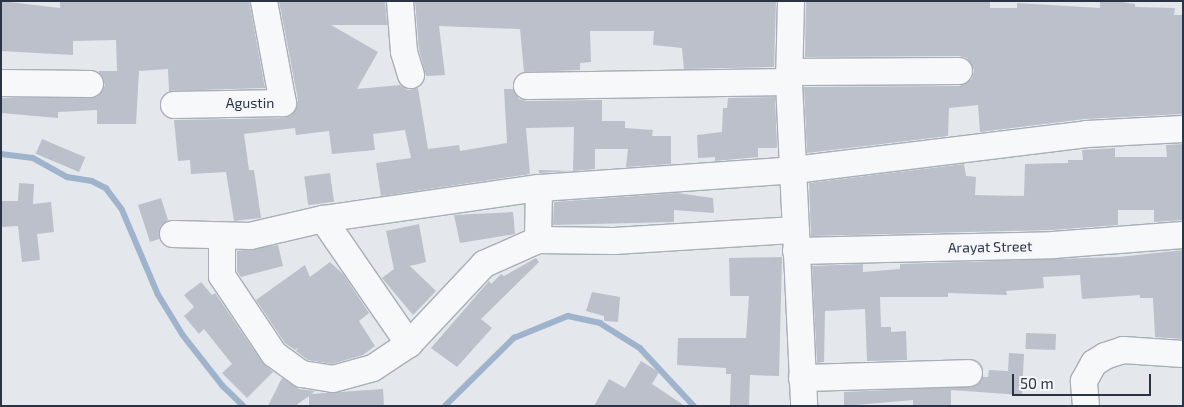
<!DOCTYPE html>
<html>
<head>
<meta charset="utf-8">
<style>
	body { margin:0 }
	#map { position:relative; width:1184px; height:407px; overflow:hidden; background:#e4e7ec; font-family:"Exo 2",sans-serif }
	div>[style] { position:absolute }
	.stream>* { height:5.5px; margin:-2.75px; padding:0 2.75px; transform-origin:2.75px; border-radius:2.75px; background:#9fb4cc }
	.building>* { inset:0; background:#bbc0ca; transform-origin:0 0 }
	.roads { filter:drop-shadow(1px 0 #a9aeb7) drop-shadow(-1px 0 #a9aeb7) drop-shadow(0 1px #a9aeb7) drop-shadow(0 -1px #a9aeb7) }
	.minor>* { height:26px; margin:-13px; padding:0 13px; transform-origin:13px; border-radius:13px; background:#f7f8fa }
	span { translate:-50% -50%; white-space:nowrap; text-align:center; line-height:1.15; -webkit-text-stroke:5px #f4f6f9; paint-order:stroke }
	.street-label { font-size:14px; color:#2b3445 }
	.frame { position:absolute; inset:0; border:2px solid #2b3445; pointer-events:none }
	.scale { position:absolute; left:1012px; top:374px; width:139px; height:22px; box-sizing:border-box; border:2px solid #2b3445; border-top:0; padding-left:6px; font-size:15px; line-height:18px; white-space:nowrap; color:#2b3445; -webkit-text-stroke:4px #f4f6f9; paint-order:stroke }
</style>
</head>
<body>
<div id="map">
	<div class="stream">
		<i style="left:1px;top:154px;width:32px;rotate:7deg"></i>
		<i style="left:33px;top:158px;width:39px;rotate:29deg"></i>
		<i style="left:67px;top:177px;width:25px;rotate:9deg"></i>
		<i style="left:92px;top:181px;width:16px;rotate:27deg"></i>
		<i style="left:106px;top:188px;width:26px;rotate:53deg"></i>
		<i style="left:122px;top:209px;width:92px;rotate:67deg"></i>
		<i style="left:158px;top:294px;width:48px;rotate:58.6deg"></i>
		<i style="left:183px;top:335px;width:65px;rotate:51.9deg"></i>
		<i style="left:223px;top:386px;width:29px;rotate:44deg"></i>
		<i style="left:445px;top:406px;width:97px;rotate:-44.6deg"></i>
		<i style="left:514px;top:338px;width:58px;rotate:-22.2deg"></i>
		<i style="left:568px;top:316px;width:33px;rotate:12deg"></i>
		<i style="left:600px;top:323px;width:47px;rotate:32deg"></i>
		<i style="left:640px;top:348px;width:79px;rotate:47deg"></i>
	</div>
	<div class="building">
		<i style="clip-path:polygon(1px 1px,60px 8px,60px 1px,249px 1px,265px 88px,169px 91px,168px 69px,139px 71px,136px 124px,97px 124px,97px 110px,58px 112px,58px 118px,1px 113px,1px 98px,97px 97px,105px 85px,98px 71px,117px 71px,116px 40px,73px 41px,73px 55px,1px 51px)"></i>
		<i style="clip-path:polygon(279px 1px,385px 1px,387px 25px,331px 25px,378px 52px,357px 89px,400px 85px,408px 90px,418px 88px,428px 149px,459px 145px,460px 151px,507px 143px,504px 89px,513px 89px,519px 99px,527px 101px,602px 100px,602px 121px,625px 121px,625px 128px,653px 130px,652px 136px,671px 136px,671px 164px,626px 167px,628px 149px,595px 149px,595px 169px,573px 171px,574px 127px,526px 128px,530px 174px,381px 196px,376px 163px,411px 158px,405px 130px,373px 134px,375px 150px,332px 154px,329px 131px,296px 135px,295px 128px,244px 134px,249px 170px,254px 170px,261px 218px,234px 221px,226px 172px,191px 174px,190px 160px,178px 161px,174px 120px,283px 118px,292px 115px,298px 100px)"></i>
		<i style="clip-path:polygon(415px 1px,776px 1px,774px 67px,684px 69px,682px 48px,653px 45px,654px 31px,590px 31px,591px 62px,580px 63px,580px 70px,524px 72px,520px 29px,439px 26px,445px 75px,426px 76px,419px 49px)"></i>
		<i style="clip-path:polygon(806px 1px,990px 1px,990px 8px,1017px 8px,1017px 3px,1100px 8px,1100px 1px,1116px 1px,1135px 4px,1135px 7px,1175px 8px,1174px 15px,1183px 15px,1183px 114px,1085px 119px,980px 132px,978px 105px,949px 108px,948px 136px,807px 153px,804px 87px,959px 86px,972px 79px,974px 70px,967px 58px,959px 56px,805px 57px)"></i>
		<i style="clip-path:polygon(775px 97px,777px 148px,758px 148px,758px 157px,715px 161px,715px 157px,698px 158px,697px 135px,722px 132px,723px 108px,727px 108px,728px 98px)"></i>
		<i style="left:42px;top:139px;width:47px;height:16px;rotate:23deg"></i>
		<i style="clip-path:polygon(1183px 144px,1183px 220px,1154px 222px,1154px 210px,1118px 210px,1118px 225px,1052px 230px,811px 236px,809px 183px,964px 164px,966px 176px,976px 177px,975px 195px,1024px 196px,1025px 164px,1068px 163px,1068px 160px,1083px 160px,1082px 150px,1115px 148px,1115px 157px,1167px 157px,1166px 145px)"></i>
		<i style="clip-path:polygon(539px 170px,573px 171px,539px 173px)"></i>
		<i style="left:330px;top:173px;width:29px;height:26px;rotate:82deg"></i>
		<i style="clip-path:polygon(19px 183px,34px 184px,33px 204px,51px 202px,54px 232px,37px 234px,40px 260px,22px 262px,18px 226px,1px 227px,1px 201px,18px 201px)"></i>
		<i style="clip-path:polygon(677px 193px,713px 198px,714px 213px,674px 210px,674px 222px,553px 225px,554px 202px)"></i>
		<i style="clip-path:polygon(161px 198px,168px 220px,160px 227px,159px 239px,150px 242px,138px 205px)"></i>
		<i style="clip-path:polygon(513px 212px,515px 234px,460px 243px,454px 215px)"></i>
		<i style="clip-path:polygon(419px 224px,426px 262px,410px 266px,436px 291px,413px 315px,382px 278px,394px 269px,386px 231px)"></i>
		<i style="clip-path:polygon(278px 245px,283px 266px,241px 277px,237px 271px,237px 251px)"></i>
		<i style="clip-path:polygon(1183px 250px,1183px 339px,1155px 337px,1153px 298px,1140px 298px,1140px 295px,1082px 299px,1080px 275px,1043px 277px,1044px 288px,1006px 291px,1007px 295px,948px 293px,948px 297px,880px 297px,881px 327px,891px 327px,891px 332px,906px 331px,907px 360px,867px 361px,865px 309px,825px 311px,824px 362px,817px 363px,812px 266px,863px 264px,863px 272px,900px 269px,900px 264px,1119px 257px)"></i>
		<i style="clip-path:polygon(782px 257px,779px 376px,750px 375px,749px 406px,730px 406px,731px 374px,726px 374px,726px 368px,677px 365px,678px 338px,746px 338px,749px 296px,730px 296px,729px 258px)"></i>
		<i style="clip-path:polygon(536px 258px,539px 262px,481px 319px,492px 328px,457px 367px,431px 348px,489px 281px,491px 284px,501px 274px,504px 276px)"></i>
		<i style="clip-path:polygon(330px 262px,343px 274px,369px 313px,359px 321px,375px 346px,363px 355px,332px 364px,308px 360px,296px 351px,298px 347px,295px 350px,285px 343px,256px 300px,305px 265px,310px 277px)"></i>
		<i style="clip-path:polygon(201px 282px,212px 295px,215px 293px,262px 362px,273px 372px,247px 398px,222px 373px,232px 364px,204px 329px,199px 334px,184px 316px,194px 307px,184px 295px)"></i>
		<i style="clip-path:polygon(592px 292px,620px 297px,618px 322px,604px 321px,604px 316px,586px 311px)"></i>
		<i style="left:1026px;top:333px;width:30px;height:16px;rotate:2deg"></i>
		<i style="clip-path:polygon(1009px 353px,1024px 354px,1022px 395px,951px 390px,951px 406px,913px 406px,913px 400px,844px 406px,844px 392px,976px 386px,983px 377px,988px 377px,989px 370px,1008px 371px)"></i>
		<i style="clip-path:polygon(641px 361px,659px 372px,652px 384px,685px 406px,594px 406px,609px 379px,625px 388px)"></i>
		<i style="clip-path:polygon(282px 378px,299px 389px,315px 391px,311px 394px,383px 389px,384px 406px,309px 406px,309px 396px,295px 406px,268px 406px)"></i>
	</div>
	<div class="roads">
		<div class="minor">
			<i style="left:400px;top:1px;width:51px;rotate:85.5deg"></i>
			<i style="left:404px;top:52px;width:24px;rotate:73deg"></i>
			<i style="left:791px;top:1px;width:82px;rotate:91.4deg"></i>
			<i style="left:789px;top:83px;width:323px;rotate:87.3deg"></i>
			<i style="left:789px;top:72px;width:170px;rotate:-0.3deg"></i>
			<i style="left:1px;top:83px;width:89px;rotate:0.6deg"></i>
			<i style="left:527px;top:86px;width:262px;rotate:-0.9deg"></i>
			<i style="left:174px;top:105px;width:109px;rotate:-1.1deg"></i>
			<i style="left:283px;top:103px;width:104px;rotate:-100.6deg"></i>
			<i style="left:323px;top:219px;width:152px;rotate:55.5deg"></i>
			<i style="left:173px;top:234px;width:77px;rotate:1.5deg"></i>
			<i style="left:250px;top:236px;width:75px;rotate:-13.1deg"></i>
			<i style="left:323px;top:219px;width:218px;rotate:-8.2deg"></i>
			<i style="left:539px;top:188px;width:256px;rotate:-4deg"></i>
			<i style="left:794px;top:170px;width:295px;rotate:-7deg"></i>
			<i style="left:1087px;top:134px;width:96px;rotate:-3deg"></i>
			<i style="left:222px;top:238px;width:38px;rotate:90deg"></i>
			<i style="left:222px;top:276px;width:94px;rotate:56.3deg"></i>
			<i style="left:274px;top:354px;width:34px;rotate:36deg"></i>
			<i style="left:302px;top:374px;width:31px;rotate:9deg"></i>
			<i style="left:333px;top:379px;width:41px;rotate:-15.4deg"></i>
			<i style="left:373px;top:368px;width:43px;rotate:-33.7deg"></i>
			<i style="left:409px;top:344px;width:110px;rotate:-46.8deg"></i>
			<i style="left:484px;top:264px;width:59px;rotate:-24deg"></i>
			<i style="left:538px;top:240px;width:76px;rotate:0.8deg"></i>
			<i style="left:614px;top:241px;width:182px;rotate:-3.5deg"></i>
			<i style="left:538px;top:240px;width:52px;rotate:-88.9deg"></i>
			<i style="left:796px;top:251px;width:257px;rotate:-1.3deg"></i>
			<i style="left:1053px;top:245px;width:130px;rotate:-4.4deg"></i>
			<i style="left:802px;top:378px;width:167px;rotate:-1.7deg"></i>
			<i style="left:1086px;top:406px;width:25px;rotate:-95deg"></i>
			<i style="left:1084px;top:381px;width:21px;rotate:-61deg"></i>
			<i style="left:1094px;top:363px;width:13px;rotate:-32deg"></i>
			<i style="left:1105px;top:356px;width:19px;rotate:-18deg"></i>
			<i style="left:1123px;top:350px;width:60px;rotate:3.8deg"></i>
		</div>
	</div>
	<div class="street-label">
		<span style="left:250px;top:103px">Agustin</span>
		<span style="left:990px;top:247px;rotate:-1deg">Arayat Street</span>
	</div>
	<div class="frame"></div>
	<div class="scale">50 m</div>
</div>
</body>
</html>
